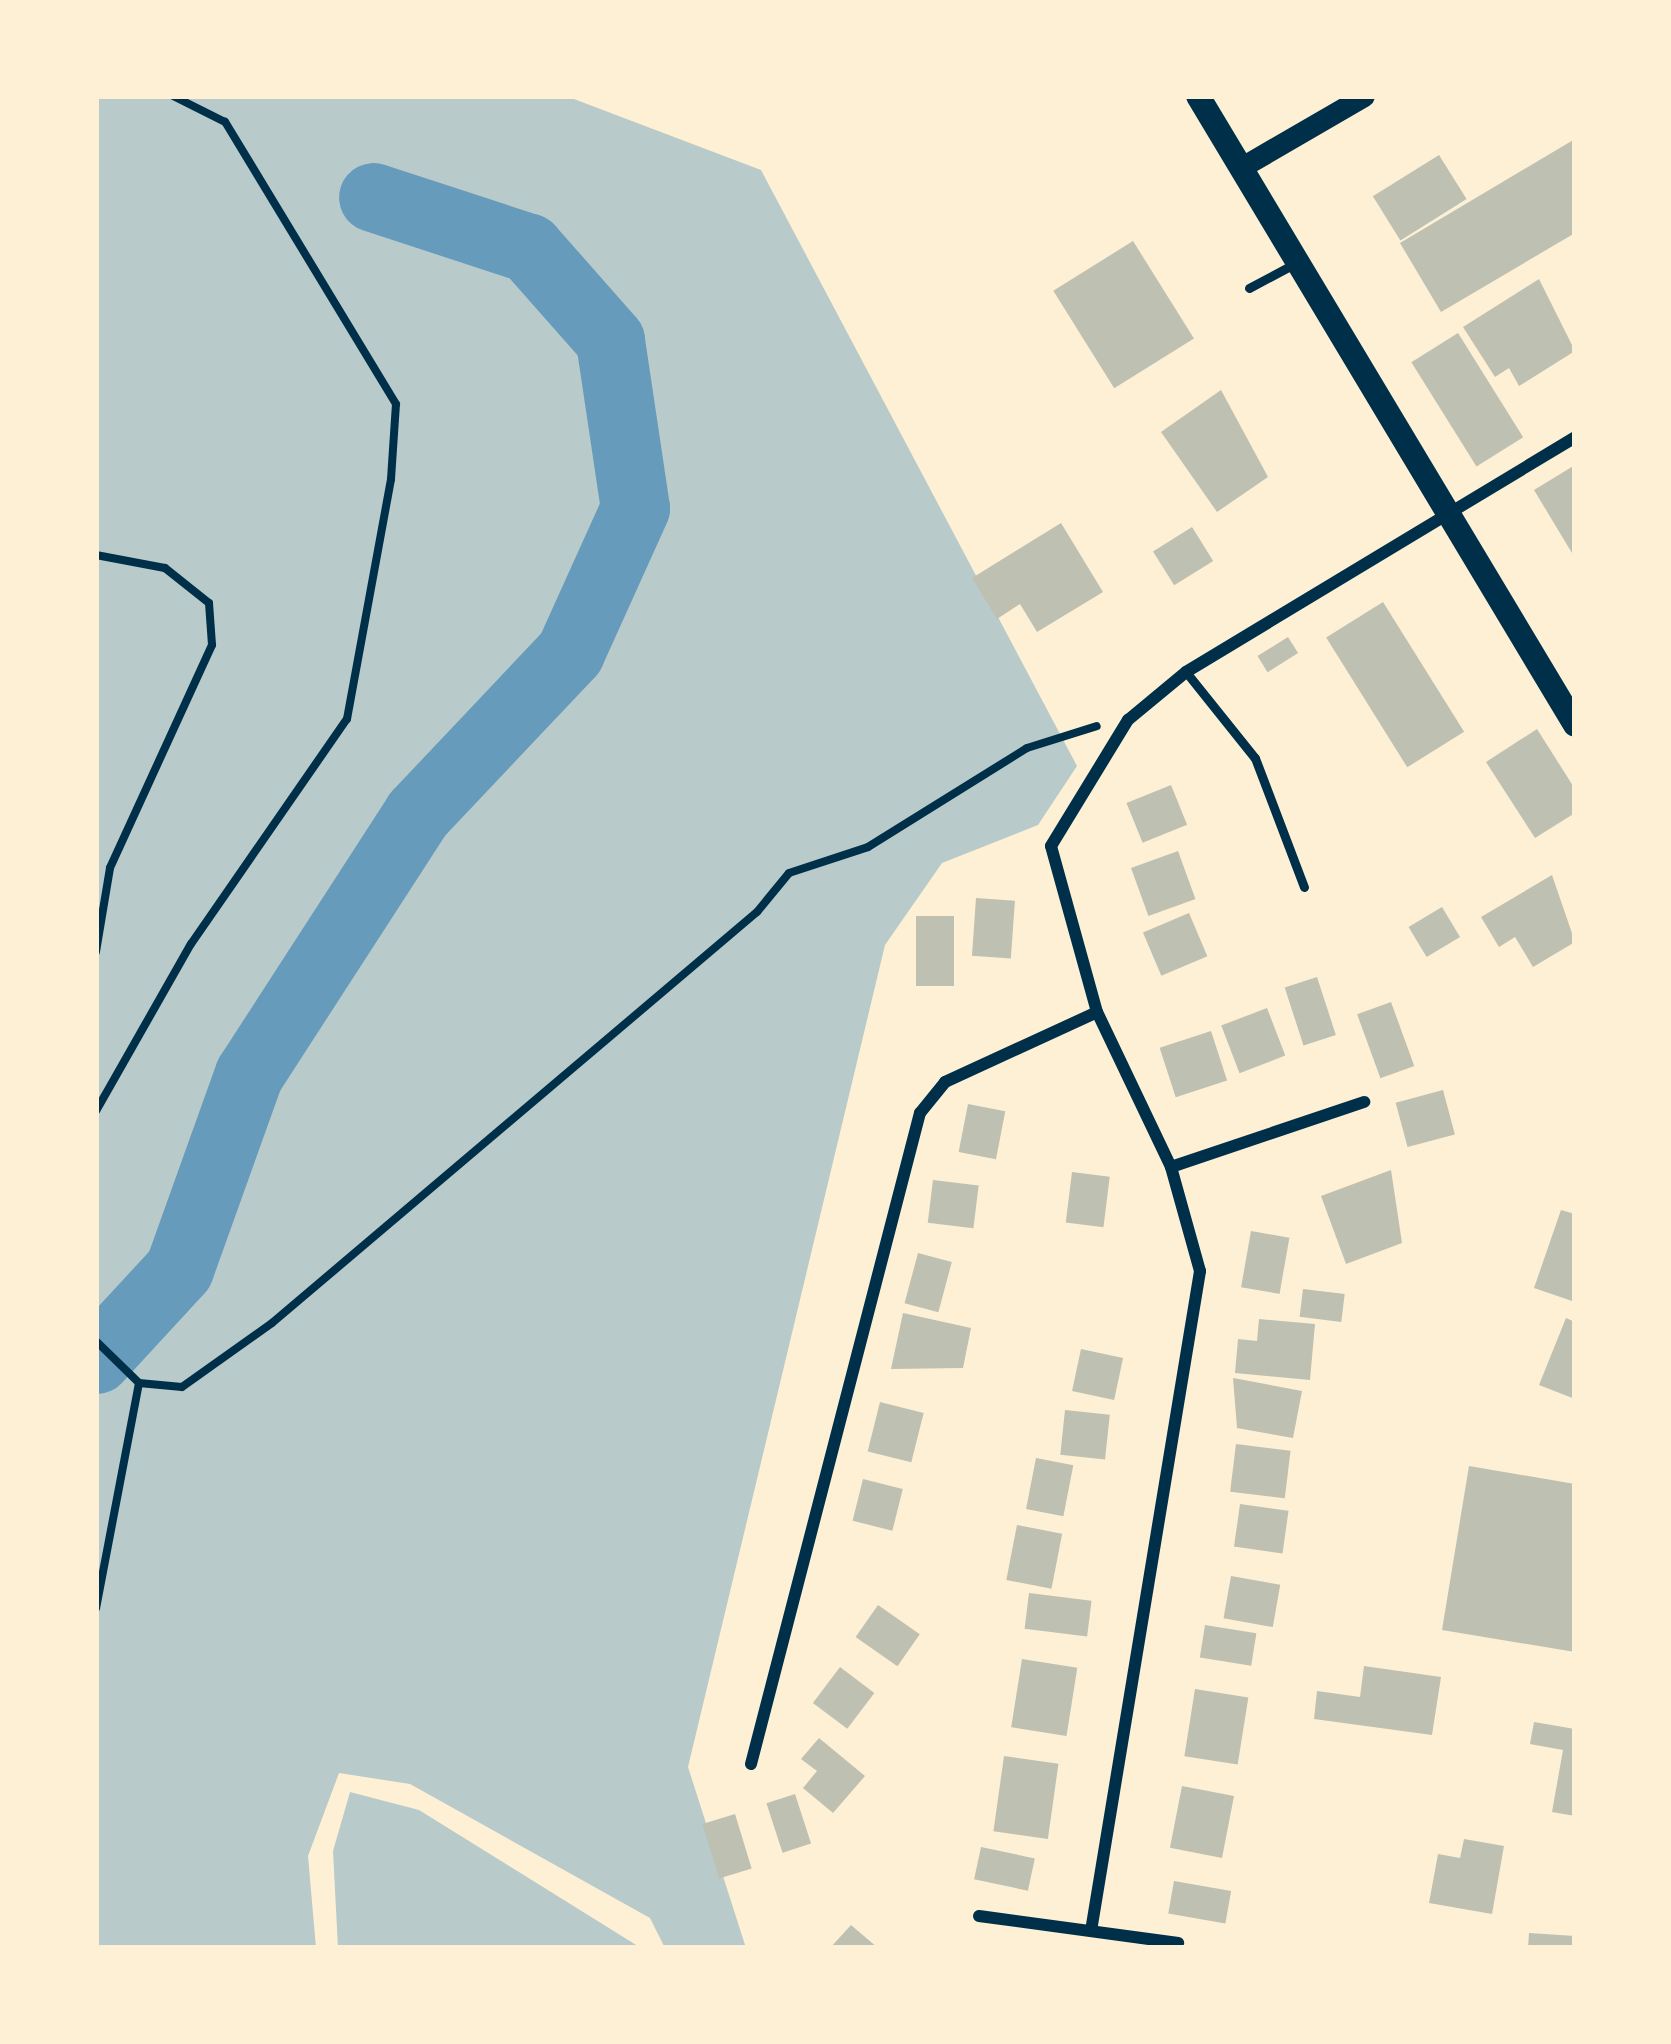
<!DOCTYPE html>
<html>
<head>
<meta charset="utf-8">
<style>
	body { margin:0 }
	#map { position:relative; width:1671px; height:2044px; overflow:hidden; background:#fdf0d5; font-family:"PT Serif",serif }
	div>[style] { position:absolute }
	.green>* { inset:0; background:#b9caca }
	.river>* { height:69px; margin:-34.5px; padding:0 34.5px; transform-origin:34.5px; border-radius:34.5px; background:#669bbc }
	.building>* { inset:0; background:#bec0b2; transform-origin:0 0 }
	.path>* { height:8px; margin:-4px; padding:0 4px; transform-origin:4px; border-radius:4px; background:#003049 }
	.service>* { height:9px; margin:-4.5px; padding:0 4.5px; transform-origin:4.5px; border-radius:4.5px; background:#003049 }
	.minor>* { height:12px; margin:-6px; padding:0 6px; transform-origin:6px; border-radius:6px; background:#003049 }
	.tertiary>* { height:21px; margin:-10.5px; padding:0 10.5px; transform-origin:10.5px; border-radius:10.5px; background:#003049 }
	.secondary>* { height:24px; margin:-12px; padding:0 12px; transform-origin:12px; border-radius:12px; background:#003049 }
	span { translate:-50% -50%; white-space:nowrap; text-align:center; line-height:1.15; -webkit-text-stroke:12px #fdf0d5; paint-order:stroke }
	.frame { position:absolute; inset:0; border:99px solid #fdf0d5; pointer-events:none }
</style>
</head>
<body>
<div id="map">
	<div class="green">
		<i style="clip-path:polygon(96px 96px,566px 96px,761px 170px,1077px 766px,1038px 825px,942px 863px,885px 945px,688px 1767px,746px 1948px,665px 1948px,650px 1918px,410px 1784px,339px 1773px,308px 1856px,316px 1948px,96px 1948px)"></i>
		<i style="clip-path:polygon(350px 1792px,419px 1810px,641px 1948px,338px 1948px,333px 1851px)"></i>
	</div>
	<div class="river">
		<i style="left:96px;top:1359px;width:122px;rotate:-47.3deg"></i>
		<i style="left:179px;top:1269px;width:207px;rotate:-70.3deg"></i>
		<i style="left:249px;top:1074px;width:310px;rotate:-57.1deg"></i>
		<i style="left:417px;top:814px;width:223px;rotate:-46.6deg"></i>
		<i style="left:570px;top:652px;width:158px;rotate:-65.7deg"></i>
		<i style="left:635px;top:508px;width:170px;rotate:-98.5deg"></i>
		<i style="left:610px;top:340px;width:123px;rotate:-131.4deg"></i>
		<i style="left:529px;top:248px;width:164px;rotate:-161.9deg"></i>
	</div>
	<div class="building">
		<i style="clip-path:polygon(1575px 139px,1575px 233px,1441px 312px,1400px 243px)"></i>
		<i style="left:1439px;top:155px;width:52px;height:78px;rotate:58deg"></i>
		<i style="left:1133px;top:241px;width:115px;height:94px;rotate:58deg"></i>
		<i style="clip-path:polygon(1539px 279px,1575px 351px,1519px 386px,1509px 368px,1495px 377px,1463px 327px)"></i>
		<i style="left:1458px;top:333px;width:123px;height:55px;rotate:58deg"></i>
		<i style="clip-path:polygon(1221px 390px,1268px 477px,1217px 512px,1161px 432px)"></i>
		<i style="clip-path:polygon(1575px 465px,1575px 558px,1534px 490px)"></i>
		<i style="clip-path:polygon(1061px 523px,1103px 592px,1037px 632px,1020px 604px,997px 619px,972px 578px)"></i>
		<i style="left:1192px;top:527px;width:40px;height:46px;rotate:58deg"></i>
		<i style="left:1383px;top:602px;width:153px;height:67px;rotate:58deg"></i>
		<i style="left:1288px;top:637px;width:19px;height:36px;rotate:58deg"></i>
		<i style="clip-path:polygon(1537px 729px,1575px 789px,1575px 813px,1535px 838px,1486px 762px)"></i>
		<i style="left:1171px;top:785px;width:43px;height:48px;rotate:68deg"></i>
		<i style="left:1178px;top:851px;width:51px;height:50px;rotate:70deg"></i>
		<i style="clip-path:polygon(1552px 875px,1575px 942px,1533px 967px,1515px 937px,1499px 947px,1481px 917px)"></i>
		<i style="left:976px;top:898px;width:39px;height:58px;rotate:4deg"></i>
		<i style="left:1442px;top:907px;width:35px;height:39px;rotate:59deg"></i>
		<i style="left:1189px;top:913px;width:47px;height:50px;rotate:67deg"></i>
		<i style="left:916px;top:916px;width:38px;height:70px"></i>
		<i style="left:1317px;top:977px;width:61px;height:34px;rotate:72deg"></i>
		<i style="left:1391px;top:1002px;width:68px;height:36px;rotate:70deg"></i>
		<i style="left:1267px;top:1008px;width:51px;height:49px;rotate:69deg"></i>
		<i style="left:1211px;top:1031px;width:52px;height:54px;rotate:72deg"></i>
		<i style="left:1443px;top:1090px;width:46px;height:49px;rotate:75deg"></i>
		<i style="left:968px;top:1104px;width:38px;height:49px;rotate:11deg"></i>
		<i style="clip-path:polygon(1391px 1170px,1402px 1243px,1346px 1264px,1321px 1196px)"></i>
		<i style="left:1072px;top:1172px;width:38px;height:51px;rotate:7deg"></i>
		<i style="left:933px;top:1180px;width:46px;height:43px;rotate:7deg"></i>
		<i style="clip-path:polygon(1561px 1210px,1575px 1214px,1575px 1302px,1534px 1288px)"></i>
		<i style="left:1251px;top:1231px;width:39px;height:57px;rotate:10deg"></i>
		<i style="left:918px;top:1253px;width:35px;height:52px;rotate:15deg"></i>
		<i style="left:1303px;top:1289px;width:42px;height:28px;rotate:7deg"></i>
		<i style="clip-path:polygon(903px 1313px,971px 1328px,963px 1368px,891px 1369px)"></i>
		<i style="clip-path:polygon(1566px 1318px,1575px 1322px,1575px 1399px,1539px 1385px)"></i>
		<i style="clip-path:polygon(1259px 1319px,1315px 1324px,1310px 1380px,1235px 1373px,1238px 1339px,1257px 1341px)"></i>
		<i style="left:1081px;top:1349px;width:43px;height:43px;rotate:12deg"></i>
		<i style="clip-path:polygon(1233px 1378px,1302px 1391px,1293px 1438px,1237px 1428px)"></i>
		<i style="left:880px;top:1402px;width:45px;height:51px;rotate:14deg"></i>
		<i style="left:1065px;top:1410px;width:45px;height:45px;rotate:6deg"></i>
		<i style="left:1236px;top:1444px;width:55px;height:48px;rotate:7deg"></i>
		<i style="left:1036px;top:1458px;width:38px;height:52px;rotate:11deg"></i>
		<i style="clip-path:polygon(1469px 1466px,1575px 1484px,1575px 1652px,1442px 1630px)"></i>
		<i style="left:863px;top:1479px;width:41px;height:43px;rotate:14deg"></i>
		<i style="left:1240px;top:1504px;width:49px;height:43px;rotate:8deg"></i>
		<i style="left:1017px;top:1525px;width:46px;height:56px;rotate:11deg"></i>
		<i style="left:1231px;top:1576px;width:50px;height:43px;rotate:10deg"></i>
		<i style="left:1029px;top:1593px;width:63px;height:36px;rotate:7deg"></i>
		<i style="left:878px;top:1605px;width:51px;height:39px;rotate:35deg"></i>
		<i style="left:1205px;top:1625px;width:52px;height:33px;rotate:9deg"></i>
		<i style="left:1022px;top:1659px;width:56px;height:69px;rotate:9deg"></i>
		<i style="clip-path:polygon(1364px 1666px,1441px 1677px,1432px 1735px,1314px 1719px,1317px 1691px,1360px 1697px)"></i>
		<i style="left:840px;top:1667px;width:43px;height:45px;rotate:37deg"></i>
		<i style="left:1195px;top:1689px;width:54px;height:68px;rotate:9deg"></i>
		<i style="clip-path:polygon(1534px 1722px,1575px 1729px,1575px 1816px,1552px 1812px,1563px 1750px,1530px 1744px)"></i>
		<i style="clip-path:polygon(819px 1738px,865px 1776px,833px 1813px,803px 1788px,817px 1771px,801px 1759px)"></i>
		<i style="left:1004px;top:1756px;width:55px;height:76px;rotate:8deg"></i>
		<i style="left:1182px;top:1786px;width:53px;height:63px;rotate:11deg"></i>
		<i style="left:795px;top:1794px;width:52px;height:30px;rotate:72deg"></i>
		<i style="left:735px;top:1814px;width:57px;height:34px;rotate:73deg"></i>
		<i style="clip-path:polygon(1464px 1839px,1504px 1846px,1492px 1914px,1429px 1903px,1438px 1854px,1460px 1858px)"></i>
		<i style="left:981px;top:1847px;width:55px;height:33px;rotate:12deg"></i>
		<i style="left:1174px;top:1881px;width:58px;height:33px;rotate:10deg"></i>
		<i style="clip-path:polygon(851px 1925px,878px 1948px,830px 1948px)"></i>
		<i style="clip-path:polygon(1529px 1933px,1575px 1936px,1575px 1948px,1528px 1948px)"></i>
	</div>
	<div class="path">
		<i style="left:96px;top:555px;width:70px;rotate:10.7deg"></i>
		<i style="left:165px;top:568px;width:56px;rotate:38.5deg"></i>
		<i style="left:209px;top:603px;width:42px;rotate:85.9deg"></i>
		<i style="left:212px;top:645px;width:245px;rotate:114.6deg"></i>
		<i style="left:110px;top:868px;width:85px;rotate:99.5deg"></i>
		<i style="left:96px;top:1111px;width:192px;rotate:-60.4deg"></i>
		<i style="left:191px;top:944px;width:274px;rotate:-55.3deg"></i>
		<i style="left:347px;top:719px;width:244px;rotate:-79.6deg"></i>
		<i style="left:391px;top:479px;width:75px;rotate:-86.2deg"></i>
		<i style="left:396px;top:404px;width:330px;rotate:-121.2deg"></i>
		<i style="left:225px;top:122px;width:58px;rotate:-153.4deg"></i>
		<i style="left:96px;top:1341px;width:60px;rotate:44.3deg"></i>
		<i style="left:139px;top:1383px;width:229px;rotate:100.8deg"></i>
		<i style="left:139px;top:1383px;width:43px;rotate:5.3deg"></i>
		<i style="left:182px;top:1387px;width:110px;rotate:-35.4deg"></i>
		<i style="left:272px;top:1323px;width:636px;rotate:-40.28deg"></i>
		<i style="left:757px;top:912px;width:50px;rotate:-50.6deg"></i>
		<i style="left:789px;top:873px;width:83px;rotate:-18.2deg"></i>
		<i style="left:868px;top:847px;width:187px;rotate:-31.9deg"></i>
		<i style="left:1027px;top:748px;width:73px;rotate:-17.4deg"></i>
	</div>
	<div class="service">
		<i style="left:1249px;top:288px;width:51px;rotate:-28.1deg"></i>
		<i style="left:1186px;top:672px;width:110px;rotate:51.3deg"></i>
		<i style="left:1255px;top:758px;width:138px;rotate:69.2deg"></i>
	</div>
	<div class="minor">
		<i style="left:1171px;top:1167px;width:204px;rotate:-18.6deg"></i>
		<i style="left:751px;top:1764px;width:673px;rotate:-75.45deg"></i>
		<i style="left:920px;top:1113px;width:40px;rotate:-51deg"></i>
		<i style="left:945px;top:1082px;width:167px;rotate:-24.7deg"></i>
		<i style="left:979px;top:1916px;width:201px;rotate:7.7deg"></i>
		<i style="left:1091px;top:1931px;width:669px;rotate:-80.62deg"></i>
		<i style="left:1200px;top:1271px;width:108px;rotate:-105.6deg"></i>
		<i style="left:1171px;top:1167px;width:172px;rotate:-115.5deg"></i>
		<i style="left:1097px;top:1012px;width:172px;rotate:-105.5deg"></i>
		<i style="left:1051px;top:846px;width:148px;rotate:-58.6deg"></i>
		<i style="left:1128px;top:720px;width:75px;rotate:-39.6deg"></i>
		<i style="left:1186px;top:672px;width:454px;rotate:-31.1deg"></i>
	</div>
	<div class="tertiary">
		<i style="left:1240px;top:168px;width:143px;rotate:-30.1deg"></i>
	</div>
	<div class="secondary">
		<i style="left:1198px;top:96px;width:733px;rotate:59.06deg"></i>
	</div>
	<div class="frame"></div>
</div>
</body>
</html>
